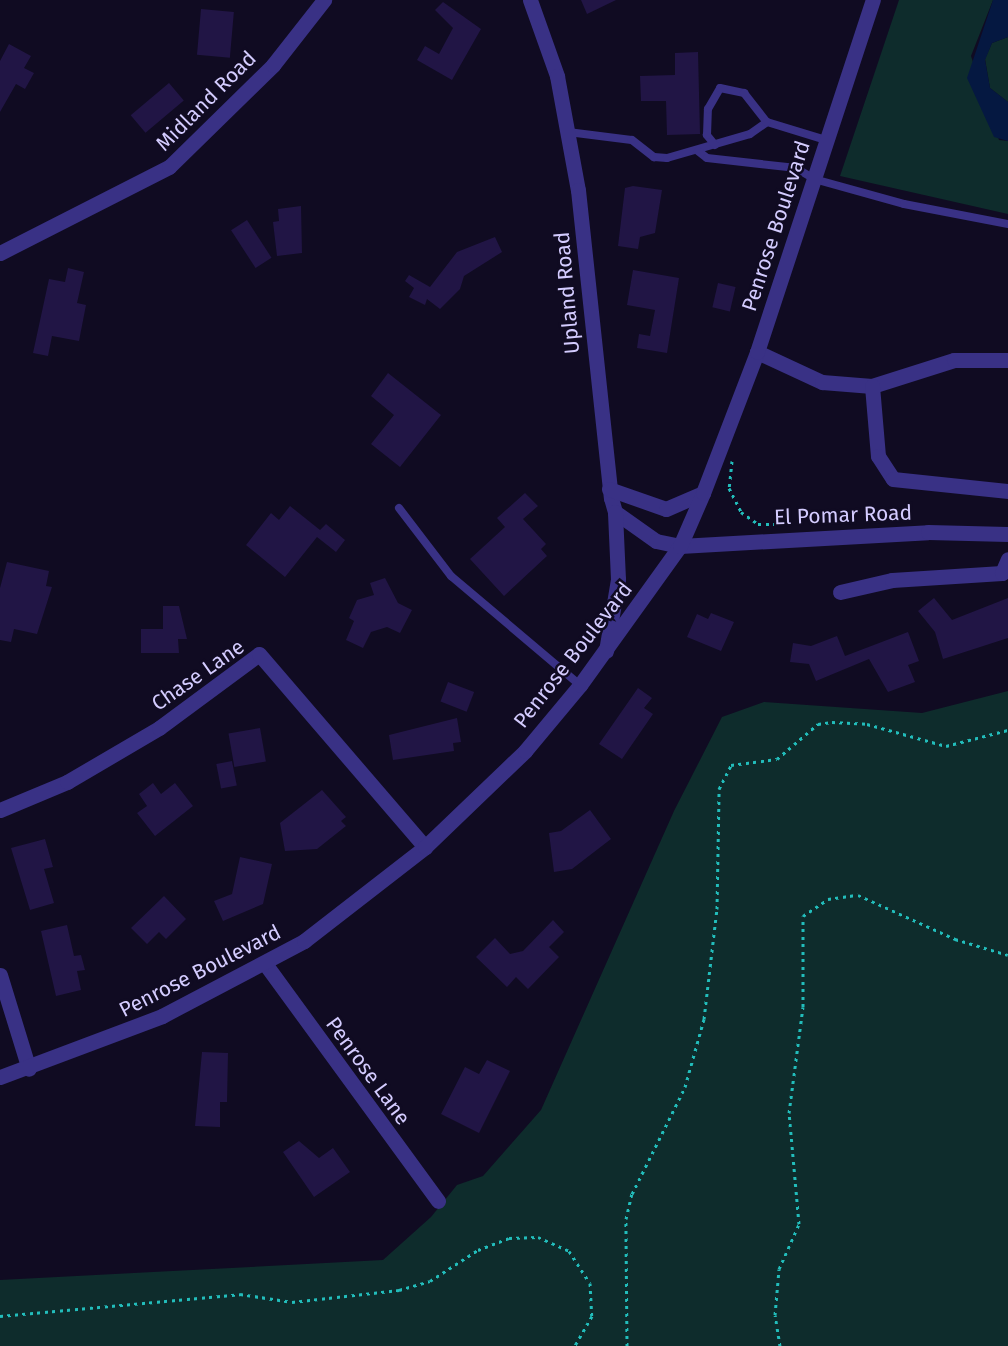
<!DOCTYPE html>
<html>
<head>
<meta charset="utf-8">
<style>
	body { margin:0 }
	#map { position:relative; width:1008px; height:1346px; overflow:hidden; background:#100b22; font-family:"Fira Sans",sans-serif }
	div>[style] { position:absolute }
	.green>* { inset:0; background:#0e2c2c }
	.water>* { inset:0; background:#051841 }
	.building>* { inset:0; background:#211545; transform-origin:0 0 }
	.path>* { height:3px; margin-top:-1.5px; transform-origin:0; background:repeating-linear-gradient(90deg,#22bdbb 0 3px,transparent 0 7.5px) }
	.service>* { height:8px; margin:-4px; padding:0 4px; transform-origin:4px; border-radius:4px; background:#393185 }
	.minor>* { height:15px; margin:-7.5px; padding:0 7.5px; transform-origin:7.5px; border-radius:7.5px; background:#393185 }
	.tertiary>* { height:15px; margin:-7.5px; padding:0 7.5px; transform-origin:7.5px; border-radius:7.5px; background:#393185 }
	span { translate:-50% -50%; white-space:nowrap; text-align:center; line-height:1.15; -webkit-text-stroke:5px #100b22; paint-order:stroke }
	.street-label { font-size:21px; color:#d4ccff }
</style>
</head>
<body>
<div id="map">
	<div class="green">
		<i style="clip-path:polygon(899px 0,993px 0,971px 56px,999px 140px,1008px 141px,1008px 214px,840px 176px)"></i>
		<i style="clip-path:polygon(1008px 37px,1008px 102px,990px 88px,985px 59px,992px 43px)"></i>
		<i style="clip-path:polygon(1008px 691px,1008px 1346px,0 1346px,0 1280px,383px 1260px,431px 1217px,457px 1185px,483px 1176px,541px 1110px,674px 811px,722px 717px,764px 702px,922px 713px)"></i>
	</div>
	<div class="water">
		<i style="clip-path:polygon(993px 0,1008px 0,1008px 37px,992px 43px,985px 60px,990px 88px,1008px 102px,1008px 141px,994px 137px,967px 78px)"></i>
	</div>
	<div class="building">
		<i style="clip-path:polygon(581px 0,616px 0,587px 14px)"></i>
		<i style="clip-path:polygon(443px 2px,481px 29px,452px 80px,417px 60px,425px 46px,439px 54px,453px 28px,435px 10px)"></i>
		<i style="left:201px;top:9px;width:33px;height:46px;rotate:5deg"></i>
		<i style="clip-path:polygon(9px 44px,31px 56px,24px 68px,34px 73px,25px 89px,16px 84px,0 112px,0 61px)"></i>
		<i style="clip-path:polygon(698px 52px,700px 134px,667px 135px,666px 101px,641px 101px,640px 76px,675px 75px,675px 53px)"></i>
		<i style="left:169px;top:83px;width:23px;height:50px;rotate:50deg"></i>
		<i style="clip-path:polygon(633px 186px,662px 190px,655px 233px,640px 237px,638px 249px,618px 246px,625px 188px)"></i>
		<i style="clip-path:polygon(301px 206px,302px 253px,277px 256px,273px 222px,279px 221px,278px 209px)"></i>
		<i style="left:247px;top:220px;width:45px;height:19px;rotate:57deg"></i>
		<i style="clip-path:polygon(495px 237px,502px 252px,464px 276px,460px 289px,440px 309px,427px 299px,425px 305px,409px 297px,414px 288px,405px 281px,409px 275px,430px 287px,457px 252px)"></i>
		<i style="clip-path:polygon(68px 268px,84px 272px,77px 303px,86px 305px,79px 341px,52px 336px,48px 356px,33px 353px,49px 279px,65px 282px)"></i>
		<i style="clip-path:polygon(633px 270px,679px 278px,667px 353px,637px 348px,639px 334px,650px 336px,655px 310px,627px 305px)"></i>
		<i style="left:718px;top:283px;width:18px;height:25px;rotate:13deg"></i>
		<i style="clip-path:polygon(388px 373px,441px 415px,400px 467px,371px 444px,394px 415px,371px 396px)"></i>
		<i style="clip-path:polygon(525px 493px,538px 506px,523px 519px,546px 544px,541px 549px,547px 556px,504px 596px,470px 559px,505px 527px,497px 518px)"></i>
		<i style="clip-path:polygon(290px 506px,320px 530px,326px 524px,345px 540px,336px 552px,317px 537px,285px 577px,246px 545px,271px 513px,279px 520px)"></i>
		<i style="clip-path:polygon(7px 562px,49px 571px,46px 586px,52px 587px,37px 634px,14px 629px,11px 642px,0 640px,0 588px)"></i>
		<i style="clip-path:polygon(385px 578px,398px 603px,412px 610px,400px 633px,387px 627px,371px 632px,363px 648px,346px 640px,354px 621px,349px 618px,357px 600px,374px 595px,370px 583px)"></i>
		<i style="clip-path:polygon(934px 598px,952px 620px,1008px 598px,1008px 638px,943px 659px,935px 632px,918px 611px)"></i>
		<i style="clip-path:polygon(163px 606px,179px 606px,187px 639px,178px 639px,179px 653px,141px 653px,141px 629px,163px 629px)"></i>
		<i style="clip-path:polygon(711px 613px,734px 622px,721px 651px,687px 637px,697px 614px,708px 619px)"></i>
		<i style="clip-path:polygon(908px 632px,919px 661px,908px 665px,915px 682px,888px 692px,869px 659px,816px 681px,809px 664px,790px 662px,793px 643px,811px 646px,837px 636px,845px 656px)"></i>
		<i style="left:448px;top:682px;width:28px;height:21px;rotate:21deg"></i>
		<i style="clip-path:polygon(638px 688px,652px 698px,644px 708px,653px 714px,622px 759px,599px 744px)"></i>
		<i style="clip-path:polygon(457px 718px,461px 742px,453px 743px,454px 751px,393px 760px,389px 735px)"></i>
		<i style="left:260px;top:728px;width:34px;height:32px;rotate:80deg"></i>
		<i style="left:232px;top:761px;width:25px;height:16px;rotate:79deg"></i>
		<i style="clip-path:polygon(153px 783px,161px 794px,175px 783px,193px 806px,155px 836px,137px 813px,147px 806px,139px 794px)"></i>
		<i style="clip-path:polygon(322px 790px,346px 817px,341px 821px,346px 826px,317px 849px,285px 851px,280px 823px)"></i>
		<i style="clip-path:polygon(590px 810px,611px 839px,572px 869px,554px 872px,549px 833px,561px 831px)"></i>
		<i style="clip-path:polygon(45px 839px,53px 867px,44px 869px,54px 903px,30px 910px,11px 848px)"></i>
		<i style="clip-path:polygon(240px 857px,272px 864px,263px 904px,223px 921px,214px 901px,232px 894px)"></i>
		<i style="clip-path:polygon(164px 896px,186px 919px,166px 939px,159px 932px,147px 944px,131px 928px)"></i>
		<i style="clip-path:polygon(553px 920px,564px 932px,549px 947px,559px 957px,528px 989px,516px 977px,507px 987px,476px 957px,495px 938px,510px 954px,523px 951px)"></i>
		<i style="clip-path:polygon(67px 925px,74px 956px,81px 955px,85px 970px,77px 971px,81px 990px,56px 996px,41px 931px)"></i>
		<i style="clip-path:polygon(202px 1052px,228px 1053px,227px 1102px,220px 1102px,220px 1127px,195px 1126px)"></i>
		<i style="clip-path:polygon(487px 1060px,510px 1071px,479px 1133px,441px 1114px,465px 1067px,479px 1074px)"></i>
		<i style="clip-path:polygon(299px 1141px,319px 1158px,333px 1148px,350px 1172px,314px 1197px,283px 1152px)"></i>
	</div>
	<div class="path">
		<i style="left:732px;top:461px;width:27px;rotate:96deg"></i>
		<i style="left:729px;top:488px;width:27px;rotate:63deg"></i>
		<i style="left:741px;top:512px;width:21px;rotate:35deg"></i>
		<i style="left:758px;top:524px;width:23px"></i>
		<i style="left:0;top:1316px;width:241px;rotate:-5.2deg"></i>
		<i style="left:240px;top:1294px;width:53px;rotate:8.7deg"></i>
		<i style="left:292px;top:1302px;width:108px;rotate:-6.4deg"></i>
		<i style="left:399px;top:1290px;width:32px;rotate:-16deg"></i>
		<i style="left:430px;top:1281px;width:57px;rotate:-32.9deg"></i>
		<i style="left:478px;top:1250px;width:33px;rotate:-21deg"></i>
		<i style="left:509px;top:1238px;width:29px;rotate:-2deg"></i>
		<i style="left:538px;top:1237px;width:34px;rotate:24deg"></i>
		<i style="left:569px;top:1251px;width:38px;rotate:57deg"></i>
		<i style="left:590px;top:1283px;width:33px;rotate:87deg"></i>
		<i style="left:592px;top:1316px;width:34px;rotate:120deg"></i>
		<i style="left:627px;top:1346px;width:127px;rotate:-90.5deg"></i>
		<i style="left:626px;top:1219px;width:26px;rotate:-77deg"></i>
		<i style="left:632px;top:1194px;width:119px;rotate:-63.6deg"></i>
		<i style="left:685px;top:1087px;width:71px;rotate:-74.4deg"></i>
		<i style="left:704px;top:1019px;width:111px;rotate:-83.3deg"></i>
		<i style="left:717px;top:909px;width:120px;rotate:-89deg"></i>
		<i style="left:719px;top:789px;width:27px;rotate:-63deg"></i>
		<i style="left:731px;top:765px;width:46px;rotate:-7.4deg"></i>
		<i style="left:777px;top:759px;width:54px;rotate:-40.5deg"></i>
		<i style="left:818px;top:724px;width:14px;rotate:-8deg"></i>
		<i style="left:832px;top:722px;width:35px;rotate:3deg"></i>
		<i style="left:867px;top:724px;width:82px;rotate:15.6deg"></i>
		<i style="left:946px;top:746px;width:64px;rotate:-14.5deg"></i>
		<i style="left:780px;top:1346px;width:31px;rotate:-99deg"></i>
		<i style="left:775px;top:1315px;width:46px;rotate:-85deg"></i>
		<i style="left:779px;top:1269px;width:49px;rotate:-66deg"></i>
		<i style="left:799px;top:1224px;width:111px;rotate:-95.1deg"></i>
		<i style="left:789px;top:1113px;width:107px;rotate:-82.5deg"></i>
		<i style="left:803px;top:1007px;width:91px;rotate:-90deg"></i>
		<i style="left:803px;top:916px;width:30px;rotate:-34deg"></i>
		<i style="left:828px;top:899px;width:30px;rotate:-8deg"></i>
		<i style="left:858px;top:895px;width:107px;rotate:24.4deg"></i>
		<i style="left:955px;top:939px;width:55px;rotate:16.8deg"></i>
	</div>
	<div class="service">
		<i style="left:568px;top:132px;width:64px;rotate:7.1deg"></i>
		<i style="left:632px;top:140px;width:28px;rotate:38deg"></i>
		<i style="left:654px;top:157px;width:13px;rotate:4deg"></i>
		<i style="left:667px;top:158px;width:86px;rotate:-16.1deg"></i>
		<i style="left:750px;top:134px;width:21px;rotate:-35deg"></i>
		<i style="left:767px;top:122px;width:62px;rotate:17deg"></i>
		<i style="left:715px;top:145px;width:13px;rotate:-129deg"></i>
		<i style="left:707px;top:135px;width:26px;rotate:-88deg"></i>
		<i style="left:708px;top:109px;width:24px;rotate:-60deg"></i>
		<i style="left:720px;top:88px;width:25px;rotate:12deg"></i>
		<i style="left:744px;top:93px;width:37px;rotate:52deg"></i>
		<i style="left:698px;top:151px;width:11px;rotate:38deg"></i>
		<i style="left:707px;top:158px;width:90px;rotate:6.4deg"></i>
		<i style="left:796px;top:168px;width:21px;rotate:31deg"></i>
		<i style="left:814px;top:179px;width:93px;rotate:15.5deg"></i>
		<i style="left:904px;top:204px;width:106px;rotate:10.9deg"></i>
		<i style="left:399px;top:508px;width:86px;rotate:52.6deg"></i>
		<i style="left:451px;top:576px;width:169px;rotate:40.2deg"></i>
	</div>
	<div class="minor">
		<i style="left:530px;top:0;width:81px;rotate:70.4deg"></i>
		<i style="left:557px;top:76px;width:116px;rotate:79.6deg"></i>
		<i style="left:578px;top:190px;width:310px;rotate:83.9deg"></i>
		<i style="left:611px;top:498px;width:15px;rotate:74deg"></i>
		<i style="left:615px;top:512px;width:50px;rotate:35.3deg"></i>
		<i style="left:656px;top:541px;width:25px;rotate:12deg"></i>
		<i style="left:0;top:253px;width:190px;rotate:-27deg"></i>
		<i style="left:169px;top:167px;width:146px;rotate:-44.4deg"></i>
		<i style="left:273px;top:65px;width:83px;rotate:-51.9deg"></i>
		<i style="left:757px;top:352px;width:72px;rotate:24.8deg"></i>
		<i style="left:822px;top:382px;width:50px;rotate:4.6deg"></i>
		<i style="left:872px;top:386px;width:86px;rotate:-17.6deg"></i>
		<i style="left:954px;top:360px;width:54px"></i>
		<i style="left:872px;top:386px;width:70px;rotate:85.1deg"></i>
		<i style="left:878px;top:456px;width:27px;rotate:57deg"></i>
		<i style="left:893px;top:479px;width:116px;rotate:6deg"></i>
		<i style="left:840px;top:592px;width:53px;rotate:-13deg"></i>
		<i style="left:892px;top:580px;width:110px;rotate:-3.6deg"></i>
		<i style="left:1002px;top:573px;width:15px;rotate:-67deg"></i>
		<i style="left:0;top:810px;width:73px;rotate:-22.7deg"></i>
		<i style="left:67px;top:782px;width:107px;rotate:-30.4deg"></i>
		<i style="left:159px;top:728px;width:124px;rotate:-36.5deg"></i>
		<i style="left:259px;top:654px;width:255px;rotate:49.3deg"></i>
		<i style="left:266px;top:965px;width:292px;rotate:53.9deg"></i>
		<i style="left:0;top:975px;width:98px;rotate:72.9deg"></i>
	</div>
	<div class="tertiary">
		<i style="left:609px;top:489px;width:60px;rotate:19.3deg"></i>
		<i style="left:666px;top:509px;width:40px;rotate:-23.4deg"></i>
		<i style="left:680px;top:546px;width:248px;rotate:-3.2deg"></i>
		<i style="left:928px;top:532px;width:80px;rotate:1.4deg"></i>
		<i style="left:606px;top:651px;width:73px;rotate:-80.5deg"></i>
		<i style="left:618px;top:579px;width:67px;rotate:-92.6deg"></i>
		<i style="left:0;top:1077px;width:173px;rotate:-20.6deg"></i>
		<i style="left:162px;top:1016px;width:161px;rotate:-27.8deg"></i>
		<i style="left:304px;top:941px;width:153px;rotate:-37.8deg"></i>
		<i style="left:425px;top:847px;width:139px;rotate:-43.8deg"></i>
		<i style="left:525px;top:751px;width:86px;rotate:-50.2deg"></i>
		<i style="left:580px;top:685px;width:171px;rotate:-54.3deg"></i>
		<i style="left:680px;top:546px;width:58px;rotate:-66.5deg"></i>
		<i style="left:703px;top:493px;width:151px;rotate:-69deg"></i>
		<i style="left:757px;top:352px;width:371px;rotate:-71.8deg"></i>
	</div>
	<div class="street-label">
		<span style="left:206px;top:101px;rotate:-45deg">Midland Road</span>
		<span style="left:776px;top:226px;rotate:-72deg">Penrose Boulevard</span>
		<span style="left:567px;top:293px;rotate:-95deg">Upland Road</span>
		<span style="left:843px;top:515px;rotate:-2deg">El Pomar Road</span>
		<span style="left:573px;top:655px;rotate:-52deg">Penrose Boulevard</span>
		<span style="left:198px;top:675px;rotate:-35deg">Chase Lane</span>
		<span style="left:200px;top:971px;rotate:-27deg">Penrose Boulevard</span>
		<span style="left:368px;top:1071px;rotate:54deg">Penrose Lane</span>
	</div>
</div>
</body>
</html>
